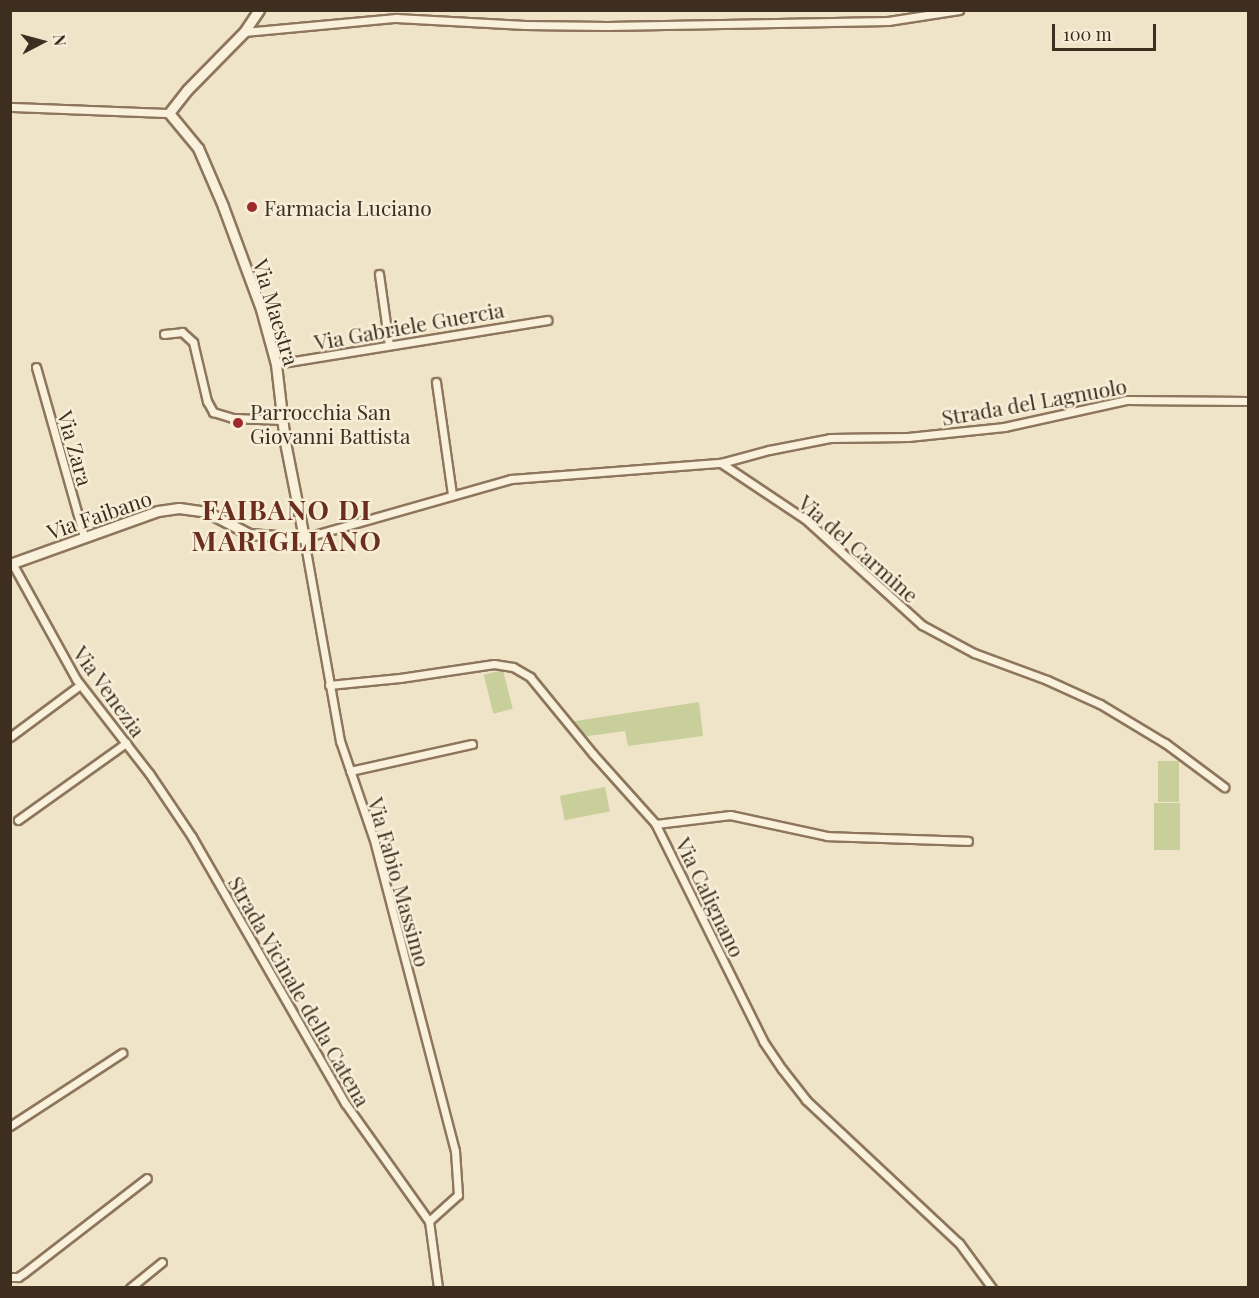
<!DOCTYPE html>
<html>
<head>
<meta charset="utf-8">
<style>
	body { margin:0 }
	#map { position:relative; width:1259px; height:1298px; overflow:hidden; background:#f0e4c8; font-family:"Playfair Display",serif }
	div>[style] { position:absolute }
	.green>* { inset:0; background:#c9cf9b; transform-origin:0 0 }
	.roads { filter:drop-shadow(2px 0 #8d765c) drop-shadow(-2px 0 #8d765c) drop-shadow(0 2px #8d765c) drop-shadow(0 -2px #8d765c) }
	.street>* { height:7px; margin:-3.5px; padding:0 3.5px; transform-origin:3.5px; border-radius:3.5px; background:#faf1dc }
	.secondary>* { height:9px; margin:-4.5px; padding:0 4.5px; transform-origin:4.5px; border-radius:4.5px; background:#faf1dc }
	.dots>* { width:16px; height:16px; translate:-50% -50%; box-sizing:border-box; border:3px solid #f7eed8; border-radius:50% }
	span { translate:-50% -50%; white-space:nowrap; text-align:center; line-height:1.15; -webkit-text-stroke:5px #f7eed8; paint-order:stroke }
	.poi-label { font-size:21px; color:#3d2e20 }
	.left { translate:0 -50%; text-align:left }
	.street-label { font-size:21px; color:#3d2e20 }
	.district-label { font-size:27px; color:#6b2e1e; font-weight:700; letter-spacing:1.5px }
	.frame { position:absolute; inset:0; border:12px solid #3d2e20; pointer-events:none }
	.north { position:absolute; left:12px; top:12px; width:60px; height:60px; -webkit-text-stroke:4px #f7eed8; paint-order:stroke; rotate:84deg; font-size:16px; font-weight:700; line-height:24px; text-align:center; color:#3d2e20 }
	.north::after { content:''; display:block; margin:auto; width:21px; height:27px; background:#3d2e20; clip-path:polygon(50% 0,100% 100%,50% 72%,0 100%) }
	.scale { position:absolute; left:1052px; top:24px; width:104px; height:27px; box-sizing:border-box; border:3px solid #3d2e20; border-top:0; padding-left:8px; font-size:18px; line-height:21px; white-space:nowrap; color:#3d2e20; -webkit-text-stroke:4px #f7eed8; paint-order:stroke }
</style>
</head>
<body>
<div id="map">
	<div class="green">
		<i style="left:503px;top:670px;width:40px;height:20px;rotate:76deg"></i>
		<i style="clip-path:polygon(699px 702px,703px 736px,628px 746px,625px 731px,581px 737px,569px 722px)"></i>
		<i style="left:1158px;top:761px;width:21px;height:41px"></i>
		<i style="left:605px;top:787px;width:25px;height:46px;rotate:79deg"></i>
		<i style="left:1154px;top:803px;width:26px;height:47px"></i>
	</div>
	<div class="roads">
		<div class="street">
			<i style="left:244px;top:32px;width:153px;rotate:-5.3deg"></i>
			<i style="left:396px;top:18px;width:129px;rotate:3.1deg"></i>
			<i style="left:525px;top:25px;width:82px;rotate:0.7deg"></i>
			<i style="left:607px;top:26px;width:281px;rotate:-1deg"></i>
			<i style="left:888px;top:21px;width:72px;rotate:-8.8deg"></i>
			<i style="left:10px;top:107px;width:159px;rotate:2.2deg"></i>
			<i style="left:379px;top:274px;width:72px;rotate:82deg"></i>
			<i style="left:164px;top:334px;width:18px;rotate:-6deg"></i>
			<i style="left:182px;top:332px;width:15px;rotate:42deg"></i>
			<i style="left:193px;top:342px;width:61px;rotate:76.7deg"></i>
			<i style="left:207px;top:401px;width:13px;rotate:61deg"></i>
			<i style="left:213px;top:412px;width:21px;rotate:17deg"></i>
			<i style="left:233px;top:418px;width:50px;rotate:2.3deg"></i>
			<i style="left:276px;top:364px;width:275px;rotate:-9.2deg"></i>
			<i style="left:36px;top:367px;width:177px;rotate:74.2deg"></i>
			<i style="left:436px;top:382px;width:114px;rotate:81.9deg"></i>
			<i style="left:721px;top:463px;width:50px;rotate:-15.2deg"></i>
			<i style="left:769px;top:450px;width:62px;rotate:-11.1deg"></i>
			<i style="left:830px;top:438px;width:78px;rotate:-0.7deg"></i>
			<i style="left:908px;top:437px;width:97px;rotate:-5.9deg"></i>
			<i style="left:1004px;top:427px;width:126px;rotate:-12.4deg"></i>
			<i style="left:1127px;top:400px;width:121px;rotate:0.5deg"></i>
			<i style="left:12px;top:563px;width:132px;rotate:61.1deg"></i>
			<i style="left:76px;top:679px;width:119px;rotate:52.2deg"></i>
			<i style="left:149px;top:773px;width:77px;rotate:56.1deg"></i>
			<i style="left:192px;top:837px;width:307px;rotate:60.1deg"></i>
			<i style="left:345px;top:1103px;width:145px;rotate:54.6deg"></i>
			<i style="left:329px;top:685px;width:71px;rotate:-5.6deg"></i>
			<i style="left:400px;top:678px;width:95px;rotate:-8.5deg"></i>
			<i style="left:494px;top:664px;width:19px;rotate:9deg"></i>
			<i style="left:513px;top:667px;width:20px;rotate:30deg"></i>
			<i style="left:530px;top:677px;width:99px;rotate:50.7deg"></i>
			<i style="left:593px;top:754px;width:93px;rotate:48.1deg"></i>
			<i style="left:655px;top:823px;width:243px;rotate:63.6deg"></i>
			<i style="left:763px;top:1041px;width:34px;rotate:56deg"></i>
			<i style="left:782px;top:1069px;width:39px;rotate:52deg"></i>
			<i style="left:806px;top:1100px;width:209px;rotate:43.1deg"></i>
			<i style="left:959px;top:1243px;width:56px;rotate:53.7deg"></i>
			<i style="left:10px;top:737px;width:87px;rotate:-36.6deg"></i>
			<i style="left:350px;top:771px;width:125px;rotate:-12.5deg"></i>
			<i style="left:18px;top:820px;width:133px;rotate:-35.5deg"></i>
			<i style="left:656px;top:824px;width:75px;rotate:-6.9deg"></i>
			<i style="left:730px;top:815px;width:99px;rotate:12.2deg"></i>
			<i style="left:827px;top:836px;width:141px;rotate:2deg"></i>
			<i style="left:10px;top:1126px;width:134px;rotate:-33.1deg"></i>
			<i style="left:429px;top:1221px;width:39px;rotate:-42deg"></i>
			<i style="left:458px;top:1195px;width:44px;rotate:-93.9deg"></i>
			<i style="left:455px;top:1151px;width:318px;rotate:-104.6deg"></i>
			<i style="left:375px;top:843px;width:108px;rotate:-108.9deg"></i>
			<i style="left:340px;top:741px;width:206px;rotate:-100.1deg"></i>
			<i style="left:304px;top:538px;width:215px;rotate:-15.9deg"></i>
			<i style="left:511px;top:479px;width:211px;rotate:-4.4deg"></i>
			<i style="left:721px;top:463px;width:101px;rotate:33.7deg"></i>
			<i style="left:805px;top:519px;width:158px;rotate:42.2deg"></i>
			<i style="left:922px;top:625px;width:59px;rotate:28.3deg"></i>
			<i style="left:974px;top:653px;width:78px;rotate:20.3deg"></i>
			<i style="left:1047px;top:680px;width:58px;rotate:24.4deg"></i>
			<i style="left:1100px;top:704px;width:76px;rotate:31deg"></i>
			<i style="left:1165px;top:743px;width:74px;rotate:36.7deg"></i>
			<i style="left:429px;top:1221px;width:68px;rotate:82.3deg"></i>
			<i style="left:10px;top:1277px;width:8px"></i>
			<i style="left:18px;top:1277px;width:7px;rotate:-34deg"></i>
			<i style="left:24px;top:1273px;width:155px;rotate:-37.7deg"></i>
			<i style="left:130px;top:1288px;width:41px;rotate:-39.1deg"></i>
		</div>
		<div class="secondary">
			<i style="left:10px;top:564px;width:157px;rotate:-19.7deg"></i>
			<i style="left:158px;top:511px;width:21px;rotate:-8deg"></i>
			<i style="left:179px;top:508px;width:28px;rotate:8deg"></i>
			<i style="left:207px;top:512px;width:47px;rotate:27.6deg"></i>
			<i style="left:249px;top:534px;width:55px;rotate:4.2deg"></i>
			<i style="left:304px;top:538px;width:98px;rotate:-101.2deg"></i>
			<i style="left:285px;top:442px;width:79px;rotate:-96.6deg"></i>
			<i style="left:276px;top:364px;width:57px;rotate:-105.3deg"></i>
			<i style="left:261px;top:309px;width:110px;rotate:-110.3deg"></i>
			<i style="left:223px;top:206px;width:63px;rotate:-113.3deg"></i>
			<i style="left:198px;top:148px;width:45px;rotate:-129.6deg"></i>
			<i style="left:169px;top:113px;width:29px;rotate:-52deg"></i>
			<i style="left:187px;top:90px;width:81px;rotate:-45.5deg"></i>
			<i style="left:244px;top:32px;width:27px;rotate:-56deg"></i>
		</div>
	</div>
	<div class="dots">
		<i style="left:252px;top:207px;background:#9e2a2b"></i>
		<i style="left:238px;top:423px;background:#9e2a2b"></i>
	</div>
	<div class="poi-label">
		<span class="left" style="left:264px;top:207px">Farmacia Luciano</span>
		<span class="left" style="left:250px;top:423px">Parrocchia San<br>Giovanni Battista</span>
	</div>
	<div class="street-label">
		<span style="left:277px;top:312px;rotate:73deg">Via Maestra</span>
		<span style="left:409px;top:325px;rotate:-10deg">Via Gabriele Guercia</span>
		<span style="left:1034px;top:401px;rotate:-10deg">Strada del Lagnuolo</span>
		<span style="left:76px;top:448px;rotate:74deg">Via Zara</span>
		<span style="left:99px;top:514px;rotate:-19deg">Via Faibano</span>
		<span style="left:859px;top:548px;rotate:41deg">Via del Carmine</span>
		<span style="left:110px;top:691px;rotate:54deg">Via Venezia</span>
		<span style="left:400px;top:882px;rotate:74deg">Via Fabio Massimo</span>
		<span style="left:711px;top:897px;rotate:64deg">Via Calignano</span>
		<span style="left:300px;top:991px;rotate:60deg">Strada Vicinale della Catena</span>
	</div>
	<div class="district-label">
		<span style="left:287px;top:525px">FAIBANO DI<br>MARIGLIANO</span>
	</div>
	<div class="frame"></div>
	<div class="north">N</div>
	<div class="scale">100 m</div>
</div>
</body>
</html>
